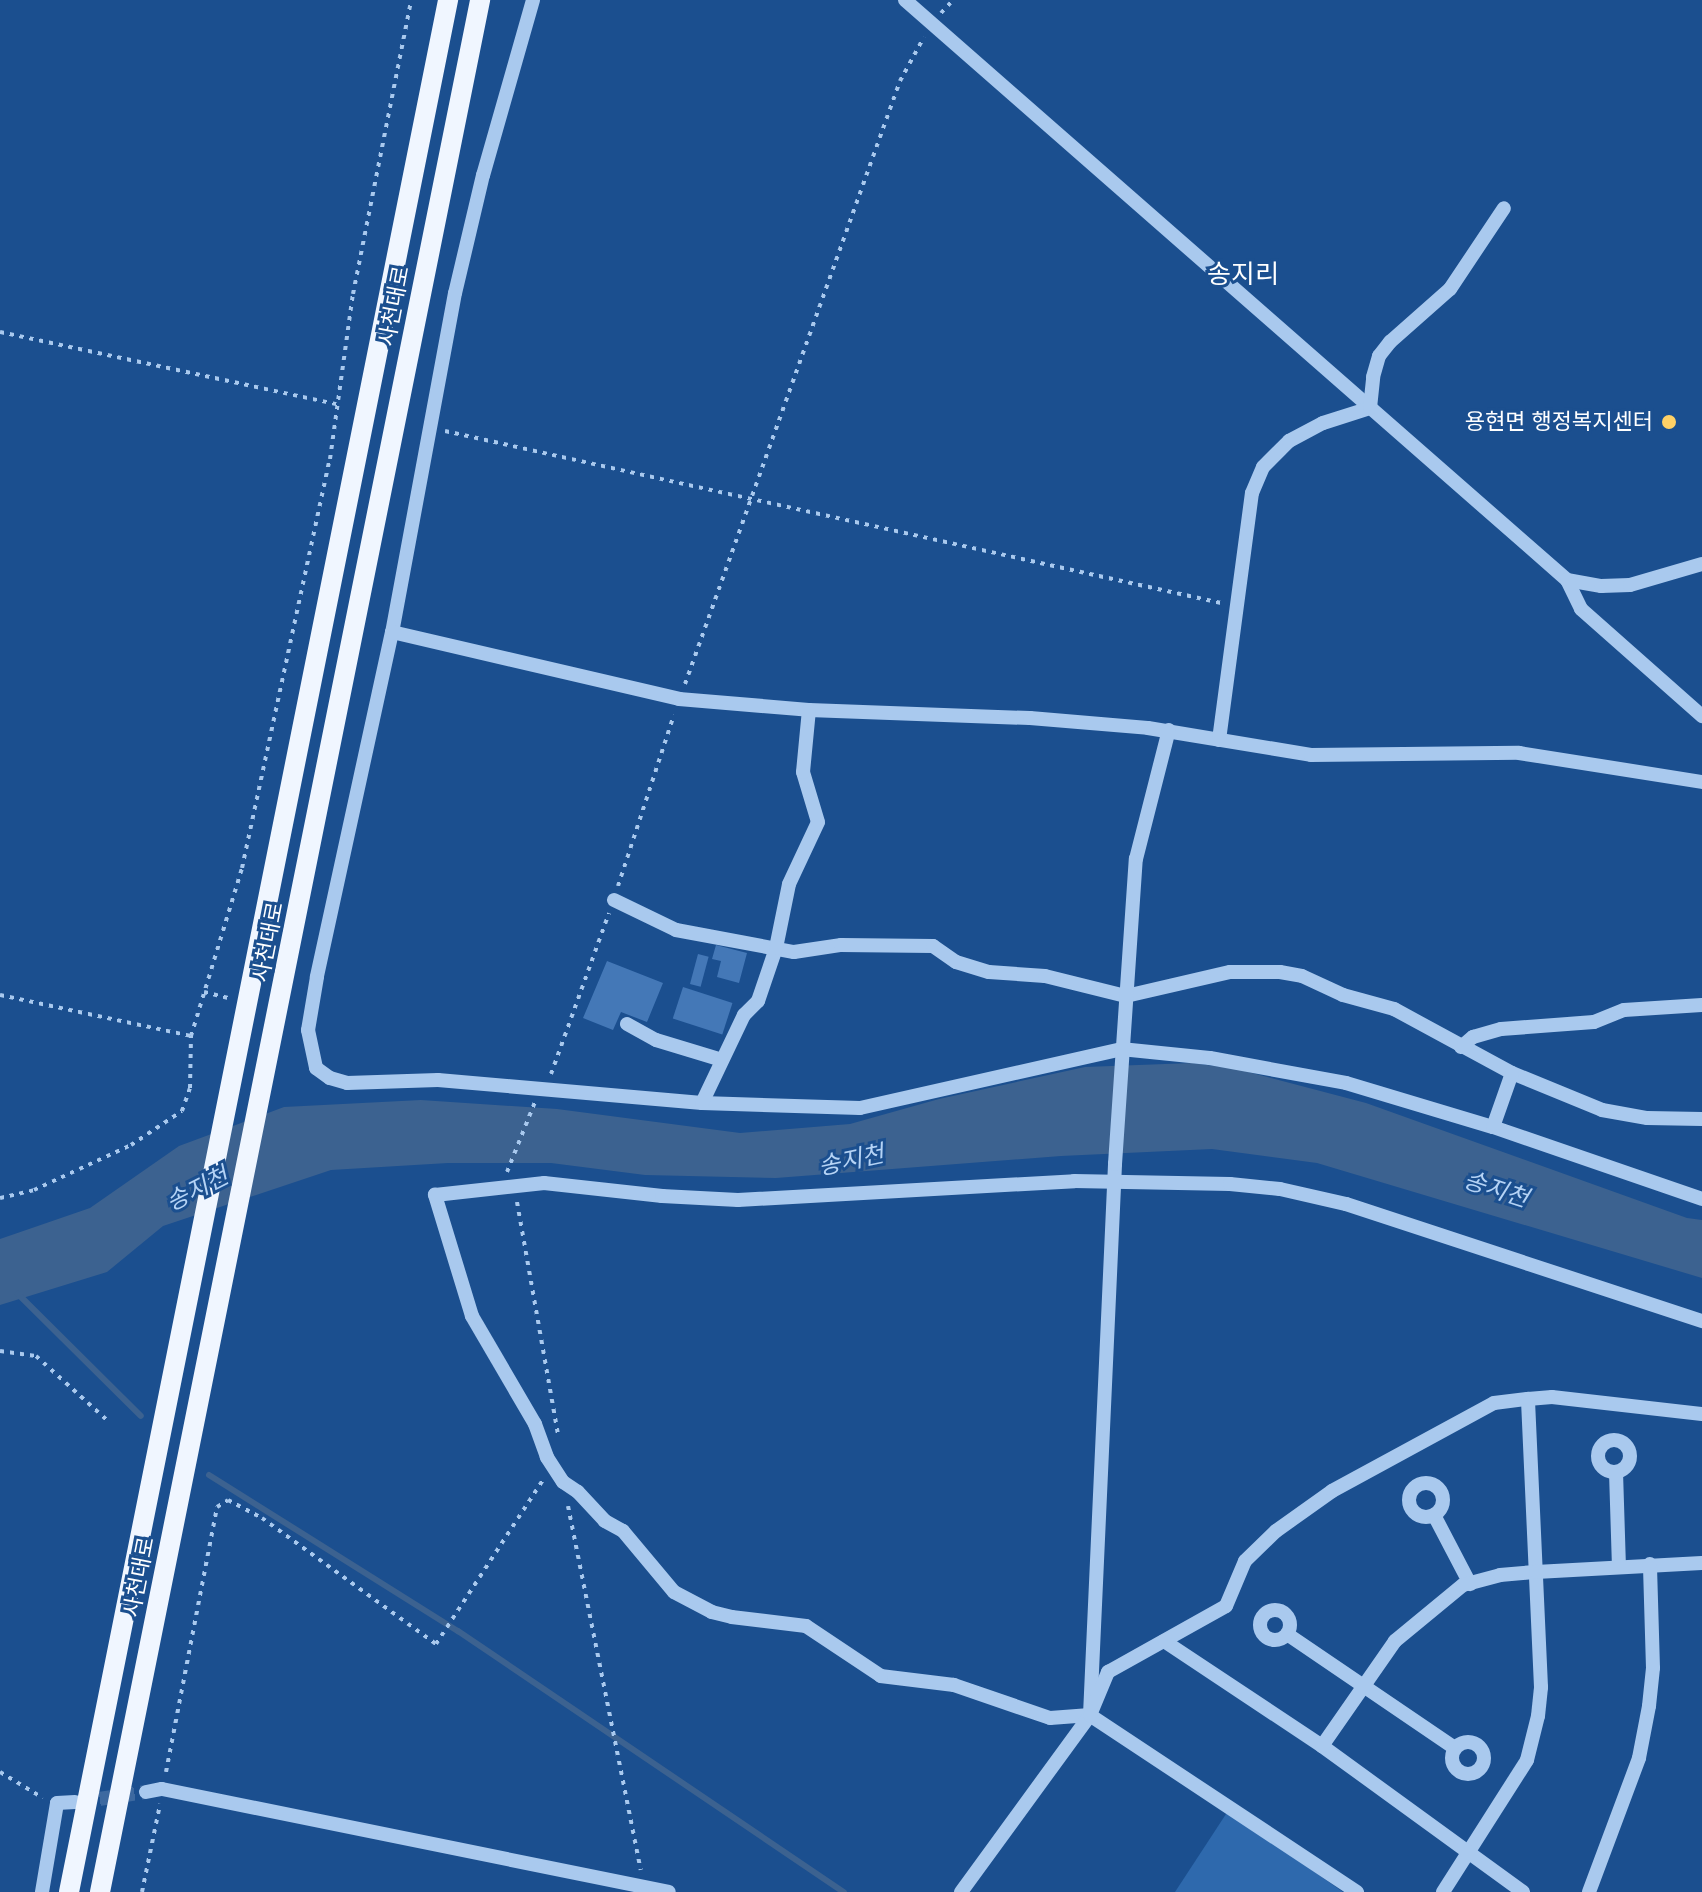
<!DOCTYPE html>
<html>
<head>
<meta charset="utf-8">
<style>
	body { margin:0 }
	#map { position:relative; width:1702px; height:1892px; overflow:hidden; background:#1b4f8f; font-family:Arial,"Noto Sans KR",sans-serif }
	div>[style] { position:absolute }
	.green>* { inset:0; background:#2e69ad }
	.water>* { inset:0; background:#3c6290 }
	.stream>* { height:6px; margin:-3px; padding:0 3px; transform-origin:3px; border-radius:3px; background:#3c6290 }
	.building>* { inset:0; background:#4478b7; transform-origin:0 0 }
	.minor-tunnel>* { height:14px; margin-top:-7px; transform-origin:0; background:repeating-linear-gradient(90deg,#3d69a0 0 14px,transparent 0 21px) }
	.path>* { height:4px; margin-top:-2px; transform-origin:0; background:repeating-linear-gradient(90deg,#a9c9ee 0 4px,transparent 0 10px) }
	.minor>* { height:14px; margin:-7px; padding:0 7px; transform-origin:7px; border-radius:7px; background:#a9c9ee }
	.minor>.ring { margin:-7px; padding:0; box-sizing:content-box; background:none; border:14px solid #a9c9ee; border-radius:50% }
	.major>* { height:20px; margin:-10px; padding:0 10px; transform-origin:10px; border-radius:10px; background:#f0f6ff }
	.dots>* { width:22px; height:22px; translate:-50% -50%; box-sizing:border-box; border:4px solid #1b4f8f; border-radius:50% }
	span { translate:-50% -50%; white-space:nowrap; text-align:center; line-height:1.15; -webkit-text-stroke:6px #1b4f8f; paint-order:stroke }
	.street-label { font-size:22px; color:#fff }
	.poi-label { font-size:22px; color:#fff }
	.right { translate:-100% -50%; text-align:right }
	.water-label { font-size:24px; color:#b5d3f5; font-style:italic }
	.quarter-label { font-size:26px; color:#fff }
</style>
</head>
<body>
<div id="map">
	<div class="green">
		<i style="clip-path:polygon(1228px 1811px,1343px 1892px,1175px 1892px)"></i>
	</div>
	<div class="water">
		<i style="clip-path:polygon(1192px 1063px,1237px 1069px,1366px 1103px,1687px 1218px,1702px 1220px,1702px 1278px,1317px 1163px,1212px 1149px,1061px 1156px,776px 1178px,645px 1175px,551px 1163px,448px 1163px,331px 1170px,163px 1226px,107px 1272px,0 1305px,0 1239px,90px 1208px,179px 1146px,284px 1107px,421px 1100px,557px 1109px,740px 1133px,850px 1124px,939px 1099px,1085px 1067px)"></i>
	</div>
	<div class="stream">
		<i style="left:18px;top:1294px;width:173px;rotate:44.8deg"></i>
		<i style="left:209px;top:1475px;width:294px;rotate:32.1deg"></i>
		<i style="left:458px;top:1631px;width:466px;rotate:34.1deg"></i>
	</div>
	<div class="building">
		<i style="clip-path:polygon(716px 945px,747px 953px,739px 983px,717px 977px,721px 961px,712px 959px)"></i>
		<i style="left:698px;top:954px;width:11px;height:31px;rotate:15deg"></i>
		<i style="clip-path:polygon(607px 961px,663px 983px,647px 1022px,621px 1012px,613px 1030px,583px 1018px)"></i>
		<i style="left:683px;top:987px;width:52px;height:33px;rotate:18deg"></i>
	</div>
	<div class="minor-tunnel">
		<i style="left:79px;top:1802px;width:68px;rotate:-8.5deg"></i>
	</div>
	<div class="path">
		<i style="left:941px;top:13px;width:18px;rotate:-47deg"></i>
		<i style="left:0;top:332px;width:344px;rotate:12.1deg"></i>
		<i style="left:445px;top:431px;width:795px;rotate:12.5deg"></i>
		<i style="left:685px;top:684px;width:640px;rotate:-70.38deg"></i>
		<i style="left:900px;top:81px;width:50px;rotate:-61.4deg"></i>
		<i style="left:618px;top:886px;width:180px;rotate:-71.9deg"></i>
		<i style="left:204px;top:992px;width:25px;rotate:14deg"></i>
		<i style="left:0;top:995px;width:195px;rotate:12.1deg"></i>
		<i style="left:551px;top:1074px;width:171px;rotate:-70.2deg"></i>
		<i style="left:507px;top:1172px;width:75px;rotate:-68.2deg"></i>
		<i style="left:0;top:1198px;width:35px;rotate:-13deg"></i>
		<i style="left:34px;top:1190px;width:107px;rotate:-24.9deg"></i>
		<i style="left:131px;top:1145px;width:61px;rotate:-33.7deg"></i>
		<i style="left:182px;top:1111px;width:24px;rotate:-71deg"></i>
		<i style="left:190px;top:1088px;width:52px;rotate:-88.9deg"></i>
		<i style="left:191px;top:1036px;width:176px;rotate:-73.1deg"></i>
		<i style="left:242px;top:868px;width:418px;rotate:-77.9deg"></i>
		<i style="left:330px;top:459px;width:167px;rotate:-82.1deg"></i>
		<i style="left:353px;top:294px;width:300px;rotate:-78.8deg"></i>
		<i style="left:517px;top:1202px;width:236px;rotate:80deg"></i>
		<i style="left:0;top:1351px;width:36px;rotate:8deg"></i>
		<i style="left:36px;top:1356px;width:97px;rotate:42.1deg"></i>
		<i style="left:568px;top:1506px;width:371px;rotate:78.7deg"></i>
		<i style="left:0;top:1772px;width:50px;rotate:31.2deg"></i>
		<i style="left:166px;top:1772px;width:270px;rotate:-79.1deg"></i>
		<i style="left:217px;top:1507px;width:13px;rotate:-32deg"></i>
		<i style="left:228px;top:1500px;width:38px;rotate:28deg"></i>
		<i style="left:262px;top:1518px;width:215px;rotate:35.9deg"></i>
		<i style="left:436px;top:1644px;width:196px;rotate:-56.9deg"></i>
		<i style="left:142px;top:1892px;width:90px;rotate:-78.4deg"></i>
	</div>
	<div class="minor">
		<i style="left:533px;top:0;width:182px;rotate:105.9deg"></i>
		<i style="left:483px;top:175px;width:121px;rotate:103.3deg"></i>
		<i style="left:455px;top:293px;width:345px;rotate:100.5deg"></i>
		<i style="left:392px;top:632px;width:353px;rotate:102.3deg"></i>
		<i style="left:317px;top:977px;width:54px;rotate:99.6deg"></i>
		<i style="left:308px;top:1030px;width:39px;rotate:78deg"></i>
		<i style="left:316px;top:1068px;width:17px;rotate:36deg"></i>
		<i style="left:330px;top:1078px;width:18px;rotate:16deg"></i>
		<i style="left:347px;top:1083px;width:91px;rotate:-1.9deg"></i>
		<i style="left:438px;top:1080px;width:265px;rotate:5deg"></i>
		<i style="left:702px;top:1103px;width:158px;rotate:1.8deg"></i>
		<i style="left:860px;top:1108px;width:268px;rotate:-12.7deg"></i>
		<i style="left:1121px;top:1049px;width:89px;rotate:5.8deg"></i>
		<i style="left:1210px;top:1058px;width:138px;rotate:10.4deg"></i>
		<i style="left:1346px;top:1083px;width:153px;rotate:16.7deg"></i>
		<i style="left:1493px;top:1127px;width:221px;rotate:19deg"></i>
		<i style="left:905px;top:0;width:880px;rotate:41.22deg"></i>
		<i style="left:1567px;top:580px;width:35px;rotate:10deg"></i>
		<i style="left:1601px;top:586px;width:29px;rotate:-2deg"></i>
		<i style="left:1630px;top:585px;width:75px;rotate:-16.3deg"></i>
		<i style="left:1567px;top:580px;width:32px;rotate:64deg"></i>
		<i style="left:1581px;top:609px;width:162px;rotate:41.5deg"></i>
		<i style="left:392px;top:632px;width:295px;rotate:13.1deg"></i>
		<i style="left:679px;top:699px;width:130px;rotate:4.8deg"></i>
		<i style="left:809px;top:710px;width:221px;rotate:2.1deg"></i>
		<i style="left:1030px;top:718px;width:118px;rotate:4.8deg"></i>
		<i style="left:1148px;top:728px;width:165px;rotate:9.4deg"></i>
		<i style="left:1311px;top:755px;width:208px;rotate:-0.6deg"></i>
		<i style="left:1519px;top:753px;width:185px;rotate:9deg"></i>
		<i style="left:1219px;top:740px;width:249px;rotate:-82.4deg"></i>
		<i style="left:1252px;top:493px;width:28px;rotate:-67deg"></i>
		<i style="left:1263px;top:467px;width:37px;rotate:-45deg"></i>
		<i style="left:1289px;top:441px;width:38px;rotate:-28deg"></i>
		<i style="left:1323px;top:423px;width:49px;rotate:-17.7deg"></i>
		<i style="left:1370px;top:408px;width:31px;rotate:-84deg"></i>
		<i style="left:1373px;top:377px;width:22px;rotate:-74deg"></i>
		<i style="left:1379px;top:356px;width:18px;rotate:-52deg"></i>
		<i style="left:1390px;top:342px;width:80px;rotate:-41.5deg"></i>
		<i style="left:1450px;top:289px;width:97px;rotate:-56.3deg"></i>
		<i style="left:614px;top:900px;width:69px;rotate:25.8deg"></i>
		<i style="left:676px;top:930px;width:120px;rotate:10.6deg"></i>
		<i style="left:794px;top:952px;width:48px;rotate:-8.5deg"></i>
		<i style="left:841px;top:945px;width:92px;rotate:0.6deg"></i>
		<i style="left:933px;top:946px;width:28px;rotate:35deg"></i>
		<i style="left:956px;top:962px;width:34px;rotate:17deg"></i>
		<i style="left:989px;top:972px;width:56px;rotate:4.1deg"></i>
		<i style="left:1045px;top:976px;width:83px;rotate:13.9deg"></i>
		<i style="left:1126px;top:996px;width:107px;rotate:-13deg"></i>
		<i style="left:1230px;top:972px;width:50px"></i>
		<i style="left:1280px;top:972px;width:22px;rotate:10deg"></i>
		<i style="left:1302px;top:976px;width:45px;rotate:24.9deg"></i>
		<i style="left:1343px;top:995px;width:53px;rotate:15.4deg"></i>
		<i style="left:1394px;top:1009px;width:134px;rotate:28.5deg"></i>
		<i style="left:1512px;top:1073px;width:97px;rotate:22.3deg"></i>
		<i style="left:1602px;top:1110px;width:46px;rotate:10.1deg"></i>
		<i style="left:1647px;top:1118px;width:55px;rotate:1deg"></i>
		<i style="left:627px;top:1024px;width:33px;rotate:29deg"></i>
		<i style="left:656px;top:1040px;width:69px;rotate:16.9deg"></i>
		<i style="left:1461px;top:1047px;width:16px;rotate:-40deg"></i>
		<i style="left:1473px;top:1037px;width:29px;rotate:-16deg"></i>
		<i style="left:1501px;top:1029px;width:93px;rotate:-4.3deg"></i>
		<i style="left:1594px;top:1022px;width:32px;rotate:-22deg"></i>
		<i style="left:1624px;top:1010px;width:78px;rotate:-3.7deg"></i>
		<i style="left:702px;top:1103px;width:98px;rotate:-64.5deg"></i>
		<i style="left:744px;top:1015px;width:20px;rotate:-45deg"></i>
		<i style="left:758px;top:1001px;width:56px;rotate:-71.2deg"></i>
		<i style="left:776px;top:948px;width:65px;rotate:-78.5deg"></i>
		<i style="left:789px;top:884px;width:68px;rotate:-64.9deg"></i>
		<i style="left:818px;top:822px;width:52px;rotate:-106.7deg"></i>
		<i style="left:803px;top:772px;width:62px;rotate:-84.5deg"></i>
		<i style="left:1493px;top:1127px;width:57px;rotate:-70.6deg"></i>
		<i class="ring" style="left:1598px;top:1440px;width:18px;height:18px"></i>
		<i style="left:1616px;top:1472px;width:94px;rotate:88.2deg"></i>
		<i class="ring" style="left:1409px;top:1483px;width:20px;height:20px"></i>
		<i style="left:1434px;top:1515px;width:78px;rotate:62.4deg"></i>
		<i class="ring" style="left:1260px;top:1610px;width:16px;height:16px"></i>
		<i style="left:1287px;top:1634px;width:203px;rotate:34.2deg"></i>
		<i style="left:1164px;top:1641px;width:190px;rotate:33.6deg"></i>
		<i style="left:1090px;top:1715px;width:40px;rotate:175.7deg"></i>
		<i style="left:1050px;top:1718px;width:102px;rotate:-161deg"></i>
		<i style="left:954px;top:1685px;width:74px;rotate:-173deg"></i>
		<i style="left:881px;top:1676px;width:90px;rotate:-146.3deg"></i>
		<i style="left:806px;top:1626px;width:75px;rotate:-173.1deg"></i>
		<i style="left:732px;top:1617px;width:21px;rotate:-166deg"></i>
		<i style="left:712px;top:1612px;width:43px;rotate:-152.2deg"></i>
		<i style="left:674px;top:1592px;width:80px;rotate:-129.9deg"></i>
		<i style="left:623px;top:1531px;width:21px;rotate:-151deg"></i>
		<i style="left:605px;top:1521px;width:40px;rotate:-133deg"></i>
		<i style="left:578px;top:1492px;width:18px;rotate:-146deg"></i>
		<i style="left:563px;top:1482px;width:30px;rotate:-123deg"></i>
		<i style="left:547px;top:1457px;width:35px;rotate:-110deg"></i>
		<i style="left:535px;top:1424px;width:125px;rotate:-120.3deg"></i>
		<i style="left:472px;top:1316px;width:127px;rotate:-107deg"></i>
		<i style="left:435px;top:1195px;width:110px;rotate:-6.3deg"></i>
		<i style="left:544px;top:1183px;width:119px;rotate:6.3deg"></i>
		<i style="left:662px;top:1196px;width:76px;rotate:3deg"></i>
		<i style="left:738px;top:1200px;width:337px;rotate:-3.2deg"></i>
		<i style="left:1074px;top:1181px;width:156px;rotate:1.1deg"></i>
		<i style="left:1230px;top:1184px;width:50px;rotate:5.7deg"></i>
		<i style="left:1280px;top:1189px;width:68px;rotate:12.8deg"></i>
		<i style="left:1346px;top:1204px;width:375px;rotate:18.2deg"></i>
		<i class="ring" style="left:1452px;top:1742px;width:18px;height:18px"></i>
		<i style="left:146px;top:1792px;width:16px;rotate:-11deg"></i>
		<i style="left:162px;top:1789px;width:517px;rotate:11.48deg"></i>
		<i style="left:42px;top:1892px;width:90px;rotate:-80.4deg"></i>
		<i style="left:57px;top:1803px;width:18px;rotate:-3deg"></i>
		<i style="left:961px;top:1892px;width:219px;rotate:-53.9deg"></i>
		<i style="left:1090px;top:1715px;width:552px;rotate:-87.4deg"></i>
		<i style="left:1115px;top:1164px;width:306px;rotate:-86.1deg"></i>
		<i style="left:1136px;top:859px;width:133px;rotate:-75.7deg"></i>
		<i style="left:1357px;top:1892px;width:320px;rotate:-146.5deg"></i>
		<i style="left:1090px;top:1715px;width:47px;rotate:-67.3deg"></i>
		<i style="left:1108px;top:1672px;width:135px;rotate:-29.2deg"></i>
		<i style="left:1226px;top:1606px;width:49px;rotate:-67.1deg"></i>
		<i style="left:1245px;top:1561px;width:43px;rotate:-44.1deg"></i>
		<i style="left:1276px;top:1531px;width:69px;rotate:-35.5deg"></i>
		<i style="left:1332px;top:1491px;width:184px;rotate:-28.5deg"></i>
		<i style="left:1494px;top:1403px;width:34px;rotate:-7deg"></i>
		<i style="left:1443px;top:1892px;width:156px;rotate:-57.5deg"></i>
		<i style="left:1527px;top:1760px;width:45px;rotate:-76deg"></i>
		<i style="left:1538px;top:1716px;width:29px;rotate:-84deg"></i>
		<i style="left:1541px;top:1687px;width:288px;rotate:-92.6deg"></i>
		<i style="left:1528px;top:1399px;width:24px;rotate:-5deg"></i>
		<i style="left:1552px;top:1397px;width:151px;rotate:6.5deg"></i>
		<i style="left:1523px;top:1892px;width:248px;rotate:-144deg"></i>
		<i style="left:1322px;top:1746px;width:128px;rotate:-55.2deg"></i>
		<i style="left:1395px;top:1641px;width:88px;rotate:-39.5deg"></i>
		<i style="left:1463px;top:1585px;width:38px;rotate:-15deg"></i>
		<i style="left:1500px;top:1575px;width:36px;rotate:-5deg"></i>
		<i style="left:1536px;top:1572px;width:166px;rotate:-3.1deg"></i>
		<i style="left:1589px;top:1892px;width:143px;rotate:-69.5deg"></i>
		<i style="left:1639px;top:1758px;width:53px;rotate:-79.1deg"></i>
		<i style="left:1649px;top:1706px;width:38px;rotate:-84deg"></i>
		<i style="left:1653px;top:1668px;width:104px;rotate:-91.7deg"></i>
	</div>
	<div class="major">
		<i style="left:69px;top:1892px;width:1930px;rotate:-78.67deg"></i>
		<i style="left:100px;top:1892px;width:1930px;rotate:-78.64deg"></i>
	</div>
	<div class="dots">
		<i style="left:1669px;top:422px;background:#ffd166"></i>
	</div>
	<div class="street-label">
		<span style="left:394px;top:306px;rotate:-79deg">사천대로</span>
		<span style="left:268px;top:942px;rotate:-79deg">사천대로</span>
		<span style="left:139px;top:1577px;rotate:-79deg">사천대로</span>
	</div>
	<div class="poi-label">
		<span class="right" style="left:1653px;top:422px">용현면 행정복지센터</span>
	</div>
	<div class="water-label">
		<span style="left:851px;top:1160px;rotate:-12deg">송지천</span>
		<span style="left:197px;top:1189px;rotate:-27deg">송지천</span>
		<span style="left:1496px;top:1189px;rotate:18deg">송지천</span>
	</div>
	<div class="quarter-label">
		<span style="left:1243px;top:275px">송지리</span>
	</div>
</div>
</body>
</html>
